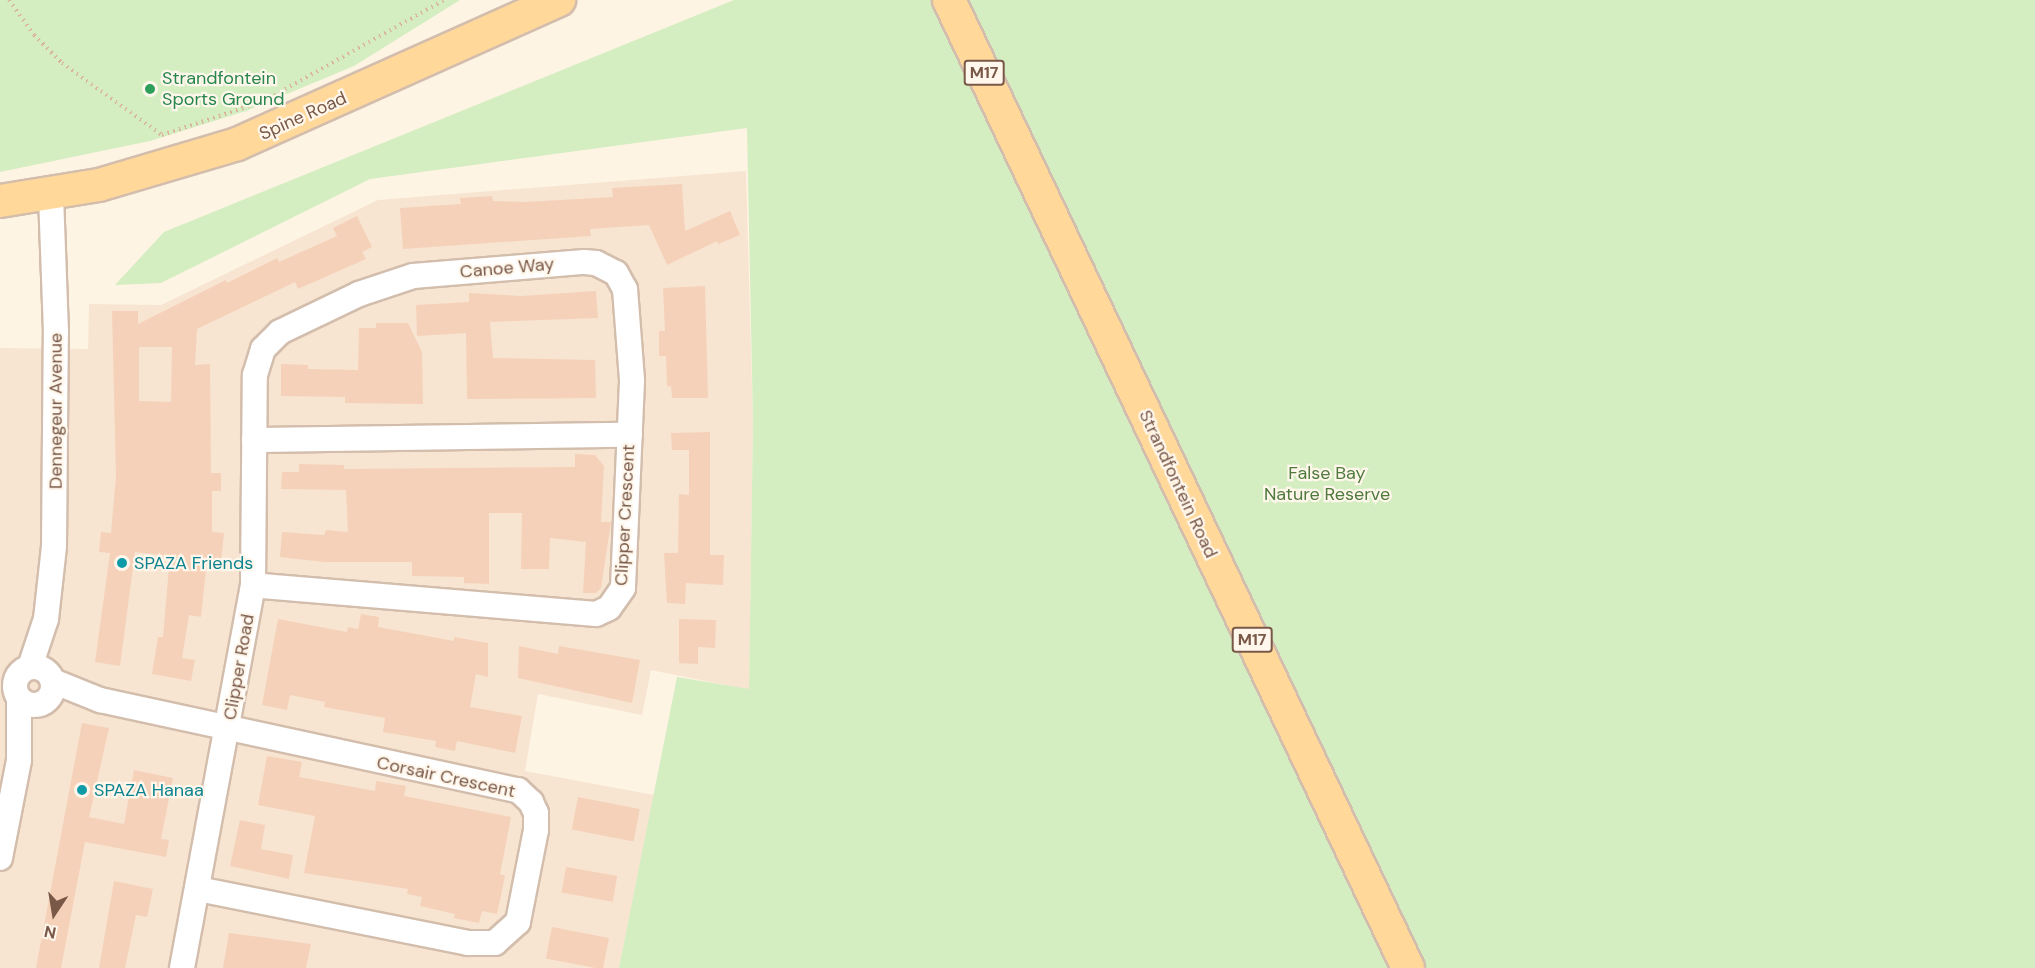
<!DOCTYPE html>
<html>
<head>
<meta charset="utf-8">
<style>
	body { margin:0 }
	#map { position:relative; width:2035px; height:968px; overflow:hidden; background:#fef4e4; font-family:"DM Sans",sans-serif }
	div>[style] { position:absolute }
	.residential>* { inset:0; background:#f7e5d2 }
	.green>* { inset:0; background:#d4edc1 }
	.building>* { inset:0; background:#f6d1b9; transform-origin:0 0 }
	.path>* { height:4px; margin-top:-2px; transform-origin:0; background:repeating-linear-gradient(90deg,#dbb49c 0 1.5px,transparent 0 6px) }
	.roads { filter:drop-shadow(2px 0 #d3bdac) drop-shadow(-2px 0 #d3bdac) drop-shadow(0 2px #d3bdac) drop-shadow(0 -2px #d3bdac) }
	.minor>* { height:24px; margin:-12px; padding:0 12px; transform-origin:12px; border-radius:12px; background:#fff }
	.minor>.ring { margin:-12px; padding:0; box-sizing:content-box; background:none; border:24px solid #fff; border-radius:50% }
	.major>* { height:32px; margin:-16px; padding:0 16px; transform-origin:16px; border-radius:16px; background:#ffd89a }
	.dots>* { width:16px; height:16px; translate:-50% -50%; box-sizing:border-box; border:3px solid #fff7ec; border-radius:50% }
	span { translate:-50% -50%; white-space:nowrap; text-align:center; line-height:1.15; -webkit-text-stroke:4.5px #fff7ec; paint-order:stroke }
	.shield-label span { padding:2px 4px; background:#fff7ec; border:2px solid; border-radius:4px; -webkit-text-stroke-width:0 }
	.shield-label { font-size:16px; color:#795847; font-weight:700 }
	.leisure-label { font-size:18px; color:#27864d }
	.left { translate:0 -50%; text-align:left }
	.street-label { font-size:18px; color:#795847 }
	.park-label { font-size:18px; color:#4f7a3c }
	.culture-label { font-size:18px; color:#0d838f }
	.north { position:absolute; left:24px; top:884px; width:60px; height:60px; -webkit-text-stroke:4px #fff7ec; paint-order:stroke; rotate:192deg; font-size:16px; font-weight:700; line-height:24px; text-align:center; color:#795847 }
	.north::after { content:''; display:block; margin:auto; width:21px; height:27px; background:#795847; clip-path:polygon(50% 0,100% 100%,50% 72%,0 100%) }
</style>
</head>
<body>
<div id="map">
	<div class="residential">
		<i style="clip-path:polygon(746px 171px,753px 423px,749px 690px,651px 670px,642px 715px,538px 694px,525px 771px,654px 795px,619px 968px,0 968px,0 348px,88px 349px,89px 304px,161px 305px,378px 200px)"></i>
	</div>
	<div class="green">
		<i style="clip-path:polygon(0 0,460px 0,354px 66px,246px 111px,150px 141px,0 172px)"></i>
		<i style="clip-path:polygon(734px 0,2035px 0,2035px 968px,619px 968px,677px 677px,749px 689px,753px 423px,747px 128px,370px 179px,161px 283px,115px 285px,164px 232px)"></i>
	</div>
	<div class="building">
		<i style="clip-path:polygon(682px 184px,685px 231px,730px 211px,740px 235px,718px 244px,717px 241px,667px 265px,649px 225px,590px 229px,591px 236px,403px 249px,400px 208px,461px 204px,460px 198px,492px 196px,493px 201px,526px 202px,613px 197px,612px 188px)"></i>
		<i style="clip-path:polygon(evenodd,357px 216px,372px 247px,362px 252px,366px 259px,298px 289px,295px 282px,197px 329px,195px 365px,210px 364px,211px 473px,221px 473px,221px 491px,212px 491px,212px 532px,224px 533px,221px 561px,207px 560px,201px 617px,189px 615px,182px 658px,195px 660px,191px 681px,152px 674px,158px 637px,163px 637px,170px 556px,135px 552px,120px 666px,95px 662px,110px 553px,99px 552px,101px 532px,111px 533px,116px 476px,112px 311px,138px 311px,138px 324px,226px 280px,227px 283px,277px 258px,279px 262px,337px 236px,333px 228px,357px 216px,139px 347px,172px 347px,171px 402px,139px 401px,139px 347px)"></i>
		<i style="clip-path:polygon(705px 286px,708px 398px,672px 398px,671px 386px,667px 386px,666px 356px,659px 356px,659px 331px,665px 331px,663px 288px)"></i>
		<i style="clip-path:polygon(596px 291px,598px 318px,490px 322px,493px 358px,595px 360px,596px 398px,467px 399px,466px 333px,417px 336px,416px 305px,469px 302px,469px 293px,521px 296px)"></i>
		<i style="clip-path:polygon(376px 323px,408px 323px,422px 352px,423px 404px,345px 403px,345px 397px,281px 396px,281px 364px,308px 365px,308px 369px,358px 370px,359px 328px,376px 328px)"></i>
		<i style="clip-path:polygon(710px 432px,710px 555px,724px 555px,723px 585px,686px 583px,685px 604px,667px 603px,664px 553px,678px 553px,679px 494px,689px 495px,689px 450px,672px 450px,671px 433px)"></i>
		<i style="clip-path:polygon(575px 454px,595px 455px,604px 466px,601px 522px,611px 522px,601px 588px,596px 593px,583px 593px,586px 542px,550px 538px,549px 569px,521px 569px,522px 513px,489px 513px,489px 584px,464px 583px,464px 577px,412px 576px,412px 562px,324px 562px,280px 557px,282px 532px,324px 535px,326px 530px,348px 532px,346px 490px,281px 489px,282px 472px,299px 472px,299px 464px,344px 465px,344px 469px,575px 467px)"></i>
		<i style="clip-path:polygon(361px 614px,379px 617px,378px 627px,454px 641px,454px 637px,488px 643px,488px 677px,476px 674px,470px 707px,522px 716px,515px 753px,457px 741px,455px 751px,435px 747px,436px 741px,383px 732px,385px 718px,324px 707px,325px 702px,290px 695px,287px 710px,262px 705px,278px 619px,347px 632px,348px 627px,358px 629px)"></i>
		<i style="clip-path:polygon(679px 619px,716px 620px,715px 648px,698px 647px,698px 664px,679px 663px)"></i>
		<i style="clip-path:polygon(519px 646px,558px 654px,559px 646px,640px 660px,632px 703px,518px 678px)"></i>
		<i style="clip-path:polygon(82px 723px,109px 728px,89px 817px,124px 824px,134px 770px,173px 778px,161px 839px,169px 840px,166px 857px,85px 842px,61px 968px,36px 968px)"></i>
		<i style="clip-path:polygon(267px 756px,302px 762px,299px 777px,375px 791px,376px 781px,406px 786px,404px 796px,511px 817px,500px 874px,505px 876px,497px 914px,482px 911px,479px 923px,454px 918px,455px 914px,420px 906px,422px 897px,407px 894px,408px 889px,304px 873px,315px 816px,258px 805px)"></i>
		<i style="left:578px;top:797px;width:63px;height:33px;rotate:11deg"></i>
		<i style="clip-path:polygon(240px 820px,265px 825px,261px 849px,293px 855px,289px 879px,230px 866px)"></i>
		<i style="left:566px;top:867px;width:52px;height:26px;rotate:10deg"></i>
		<i style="clip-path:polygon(114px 881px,153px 889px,147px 917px,136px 915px,125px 968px,99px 968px)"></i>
		<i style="left:552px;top:927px;width:58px;height:32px;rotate:11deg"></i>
		<i style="clip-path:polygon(229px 933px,311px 944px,306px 968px,223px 968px)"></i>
	</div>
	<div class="path">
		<i style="left:9px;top:0;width:43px;rotate:54.5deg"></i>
		<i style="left:34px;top:35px;width:40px;rotate:45deg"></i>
		<i style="left:62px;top:63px;width:123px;rotate:35.8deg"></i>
		<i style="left:162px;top:135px;width:108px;rotate:-18.4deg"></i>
		<i style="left:264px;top:101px;width:206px;rotate:-29.3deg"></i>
	</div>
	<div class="roads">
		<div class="minor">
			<i style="left:254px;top:440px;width:376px;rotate:-0.8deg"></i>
			<i class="ring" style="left:15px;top:667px;width:14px;height:14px"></i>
			<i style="left:30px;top:667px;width:51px;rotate:-71.6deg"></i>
			<i style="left:46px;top:619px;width:73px;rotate:-83.7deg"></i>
			<i style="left:54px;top:546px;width:214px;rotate:-89.5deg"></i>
			<i style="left:56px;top:332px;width:139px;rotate:-92.1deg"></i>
			<i style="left:53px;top:681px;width:51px;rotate:22deg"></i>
			<i style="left:100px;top:700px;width:428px;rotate:12.2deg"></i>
			<i style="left:518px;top:790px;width:18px;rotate:43deg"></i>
			<i style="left:531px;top:802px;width:12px;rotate:66deg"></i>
			<i style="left:536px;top:813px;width:17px;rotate:90deg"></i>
			<i style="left:536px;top:830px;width:94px;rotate:101.1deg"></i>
			<i style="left:518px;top:922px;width:31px;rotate:138deg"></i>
			<i style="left:495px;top:943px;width:27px;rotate:180deg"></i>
			<i style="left:468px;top:943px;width:276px;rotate:-168.7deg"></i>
			<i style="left:0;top:858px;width:100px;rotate:-79deg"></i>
			<i style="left:19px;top:760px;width:61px;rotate:-90deg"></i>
			<i style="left:182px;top:968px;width:390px;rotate:-79.5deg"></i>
			<i style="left:253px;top:585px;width:210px;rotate:-89.5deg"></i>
			<i style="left:255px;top:375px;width:27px;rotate:-73deg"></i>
			<i style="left:263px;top:349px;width:24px;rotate:-45deg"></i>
			<i style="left:280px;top:332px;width:88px;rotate:-25.7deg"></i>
			<i style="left:359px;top:294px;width:57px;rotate:-18.4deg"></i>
			<i style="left:413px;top:276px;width:172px;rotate:-4.7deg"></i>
			<i style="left:584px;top:262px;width:12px;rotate:5deg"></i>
			<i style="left:596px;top:263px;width:22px;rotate:27deg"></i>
			<i style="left:616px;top:273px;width:18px;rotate:61deg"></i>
			<i style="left:625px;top:289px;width:92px;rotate:85.6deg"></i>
			<i style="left:632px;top:381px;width:207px;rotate:92.5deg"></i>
			<i style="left:623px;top:588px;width:24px;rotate:125deg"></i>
			<i style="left:609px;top:608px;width:14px;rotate:155deg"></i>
			<i style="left:596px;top:614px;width:344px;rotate:-175.2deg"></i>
		</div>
		<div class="major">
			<i style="left:949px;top:0;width:1071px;rotate:64.63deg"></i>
			<i style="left:0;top:201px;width:100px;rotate:-9.2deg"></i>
			<i style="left:99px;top:185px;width:144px;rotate:-16.5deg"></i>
			<i style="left:237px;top:144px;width:353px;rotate:-24.1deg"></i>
		</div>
	</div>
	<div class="dots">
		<i style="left:150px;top:89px;background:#2e9e5b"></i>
		<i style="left:122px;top:563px;background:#0f9aa8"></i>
		<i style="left:82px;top:790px;background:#0f9aa8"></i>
	</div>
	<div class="shield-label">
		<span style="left:984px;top:73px">M17</span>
		<span style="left:1252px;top:640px">M17</span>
	</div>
	<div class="leisure-label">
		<span class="left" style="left:162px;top:89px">Strandfontein<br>Sports Ground</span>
	</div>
	<div class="street-label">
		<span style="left:303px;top:116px;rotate:-24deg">Spine Road</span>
		<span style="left:507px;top:268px;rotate:-5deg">Canoe Way</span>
		<span style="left:56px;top:411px;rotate:-90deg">Dennegeur Avenue</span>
		<span style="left:1178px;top:484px;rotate:65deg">Strandfontein Road</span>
		<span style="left:625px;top:515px;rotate:-87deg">Clipper Crescent</span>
		<span style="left:239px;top:667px;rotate:-80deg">Clipper Road</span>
		<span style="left:446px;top:777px;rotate:12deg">Corsair Crescent</span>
	</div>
	<div class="park-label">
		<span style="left:1327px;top:484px">False Bay<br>Nature Reserve</span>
	</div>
	<div class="culture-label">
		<span class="left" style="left:134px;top:563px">SPAZA Friends</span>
		<span class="left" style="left:94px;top:790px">SPAZA Hanaa</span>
	</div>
	<div class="north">N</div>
</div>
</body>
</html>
